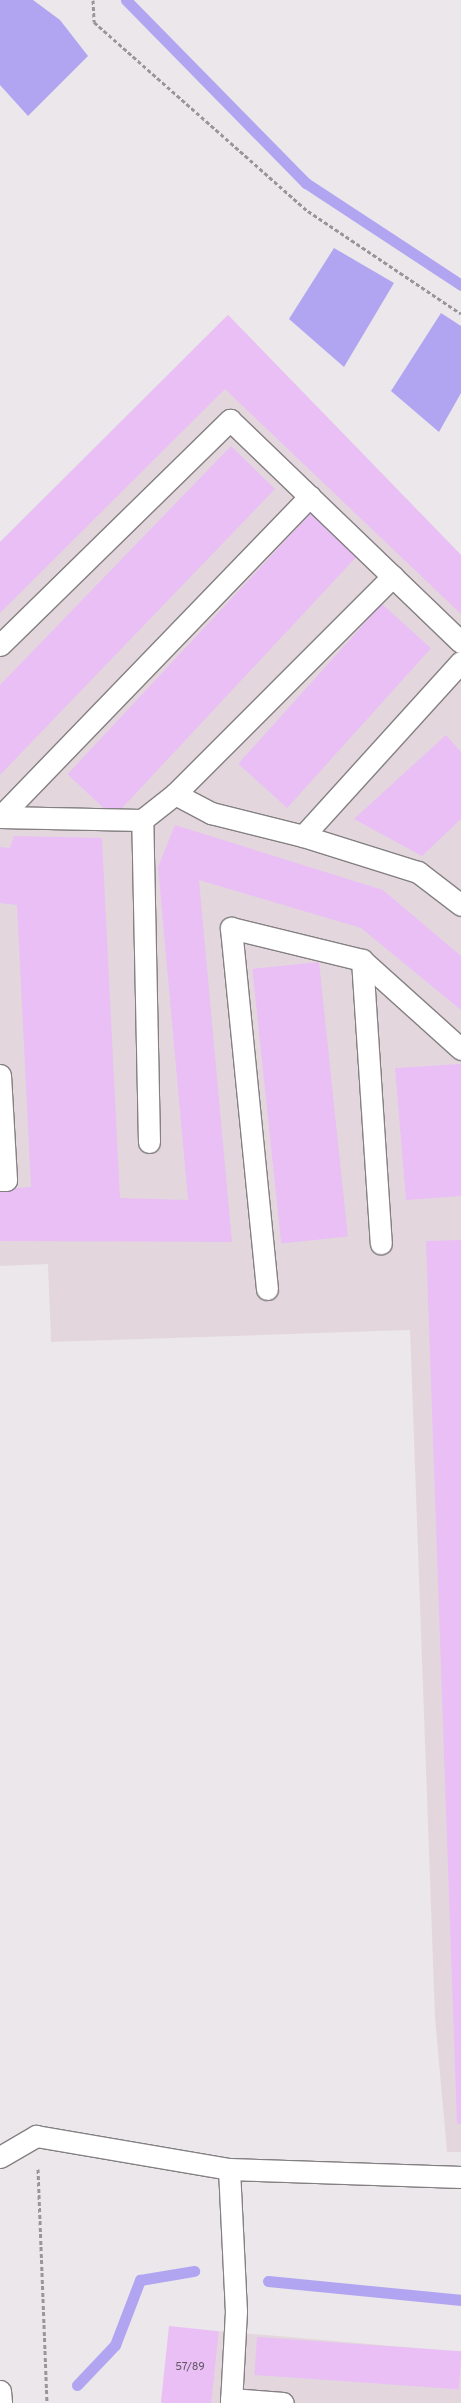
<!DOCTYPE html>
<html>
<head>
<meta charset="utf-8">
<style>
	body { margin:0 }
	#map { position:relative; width:461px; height:2403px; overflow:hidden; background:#ece7ea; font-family:Overpass,sans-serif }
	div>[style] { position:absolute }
	.built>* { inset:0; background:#e3d7dd }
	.water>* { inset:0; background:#b1a5f2 }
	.stream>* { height:11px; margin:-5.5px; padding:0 5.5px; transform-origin:5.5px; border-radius:5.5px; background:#b1a5f2 }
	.building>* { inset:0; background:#e9bff6; transform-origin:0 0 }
	.path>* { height:3px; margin-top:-1.5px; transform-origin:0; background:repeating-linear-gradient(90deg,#999598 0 4px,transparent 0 6.5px) }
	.roads { filter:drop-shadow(1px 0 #848082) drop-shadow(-1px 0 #848082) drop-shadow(0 1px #848082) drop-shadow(0 -1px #848082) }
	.lane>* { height:21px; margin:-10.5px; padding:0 10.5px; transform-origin:10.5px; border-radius:10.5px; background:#fff }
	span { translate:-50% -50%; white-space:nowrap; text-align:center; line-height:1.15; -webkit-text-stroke:5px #f9f5f7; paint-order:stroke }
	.number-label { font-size:11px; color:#645867 }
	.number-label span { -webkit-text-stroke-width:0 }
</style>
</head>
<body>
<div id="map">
	<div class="built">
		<i style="clip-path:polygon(228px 315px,461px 555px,461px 2152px,447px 2152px,435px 2018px,410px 1330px,51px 1342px,48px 1264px,0 1266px,0 542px)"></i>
		<i style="clip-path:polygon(219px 2331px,461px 2352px,461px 2403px,161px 2403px)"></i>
	</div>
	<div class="water">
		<i style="clip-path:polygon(0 0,33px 0,60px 20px,88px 56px,28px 116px,0 85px)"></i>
		<i style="clip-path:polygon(334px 248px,394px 283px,344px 367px,289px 319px)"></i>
		<i style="clip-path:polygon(441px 313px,461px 326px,461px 393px,439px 432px,391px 391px)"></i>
	</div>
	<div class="stream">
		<i style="left:126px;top:0;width:257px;rotate:45.5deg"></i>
		<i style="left:306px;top:183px;width:186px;rotate:33.3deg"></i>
		<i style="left:268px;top:2281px;width:194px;rotate:5.6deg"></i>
		<i style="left:77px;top:2385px;width:55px;rotate:-46.5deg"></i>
		<i style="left:115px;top:2345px;width:70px;rotate:-69deg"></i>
		<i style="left:140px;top:2280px;width:55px;rotate:-9.5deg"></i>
	</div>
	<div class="building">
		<i style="clip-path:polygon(228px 315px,461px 555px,461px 614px,225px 389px,0 613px,0 542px)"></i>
		<i style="clip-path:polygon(231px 446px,275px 489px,0 775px,0 685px)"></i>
		<i style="left:313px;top:511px;width:63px;height:360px;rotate:43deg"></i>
		<i style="left:382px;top:604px;width:66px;height:215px;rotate:42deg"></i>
		<i style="clip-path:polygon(446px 735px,461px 752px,461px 819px,422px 856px,354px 819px)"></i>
		<i style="clip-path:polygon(175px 825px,383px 890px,461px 956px,461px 1010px,361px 928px,199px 880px,232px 1242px,0 1241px,0 1189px,31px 1187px,17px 905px,0 903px,0 847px,10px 848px,14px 836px,102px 838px,120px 1198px,188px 1200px,158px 867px)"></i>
		<i style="left:319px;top:962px;width:276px;height:67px;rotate:84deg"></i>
		<i style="clip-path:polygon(461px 1064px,461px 1196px,406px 1200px,395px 1068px)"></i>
		<i style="clip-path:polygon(461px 1240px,461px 2124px,457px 2124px,426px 1241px)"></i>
		<i style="left:169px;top:2326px;width:50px;height:77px;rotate:6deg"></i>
		<i style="left:257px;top:2337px;width:205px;height:38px;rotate:4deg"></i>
	</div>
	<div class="path">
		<i style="left:93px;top:0;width:22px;rotate:87deg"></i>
		<i style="left:94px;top:22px;width:286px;rotate:41.5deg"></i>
		<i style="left:308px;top:211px;width:184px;rotate:33.9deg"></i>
		<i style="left:38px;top:2169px;width:234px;rotate:87.8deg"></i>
	</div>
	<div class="roads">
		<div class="lane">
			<i style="left:0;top:645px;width:322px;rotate:-44.4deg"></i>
			<i style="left:230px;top:420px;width:320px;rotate:43.9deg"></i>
			<i style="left:175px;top:794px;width:41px;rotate:27.8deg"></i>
			<i style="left:211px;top:813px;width:95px;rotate:14deg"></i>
			<i style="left:303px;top:836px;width:121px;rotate:17.4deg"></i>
			<i style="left:418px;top:872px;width:54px;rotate:37.5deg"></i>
			<i style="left:0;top:817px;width:446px;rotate:-46deg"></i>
			<i style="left:0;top:817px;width:142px;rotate:1.2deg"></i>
			<i style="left:303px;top:836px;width:235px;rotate:-47.8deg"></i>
			<i style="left:362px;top:960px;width:284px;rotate:86.2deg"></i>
			<i style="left:0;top:1075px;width:105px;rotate:86.7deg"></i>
			<i style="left:6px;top:1180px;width:6px;rotate:180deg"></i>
			<i style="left:149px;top:1142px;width:322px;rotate:-91.2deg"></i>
			<i style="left:142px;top:820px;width:42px;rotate:-38.2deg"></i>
			<i style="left:175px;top:794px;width:308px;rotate:-45deg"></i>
			<i style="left:267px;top:1289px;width:363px;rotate:-95.7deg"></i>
			<i style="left:231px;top:928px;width:135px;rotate:13.7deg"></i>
			<i style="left:362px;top:960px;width:133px;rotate:42deg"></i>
			<i style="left:0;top:2157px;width:42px;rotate:-30.3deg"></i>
			<i style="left:36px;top:2136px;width:196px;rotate:9.7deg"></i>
			<i style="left:229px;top:2169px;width:232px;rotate:2deg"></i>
			<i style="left:229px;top:2169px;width:142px;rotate:87.2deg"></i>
			<i style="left:236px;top:2311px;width:92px;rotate:93.1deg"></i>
			<i style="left:0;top:2391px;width:12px;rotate:85deg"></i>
			<i style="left:231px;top:2399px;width:52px;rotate:4.4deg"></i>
		</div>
	</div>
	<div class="number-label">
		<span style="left:190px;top:2367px">57/89</span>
	</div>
</div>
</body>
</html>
